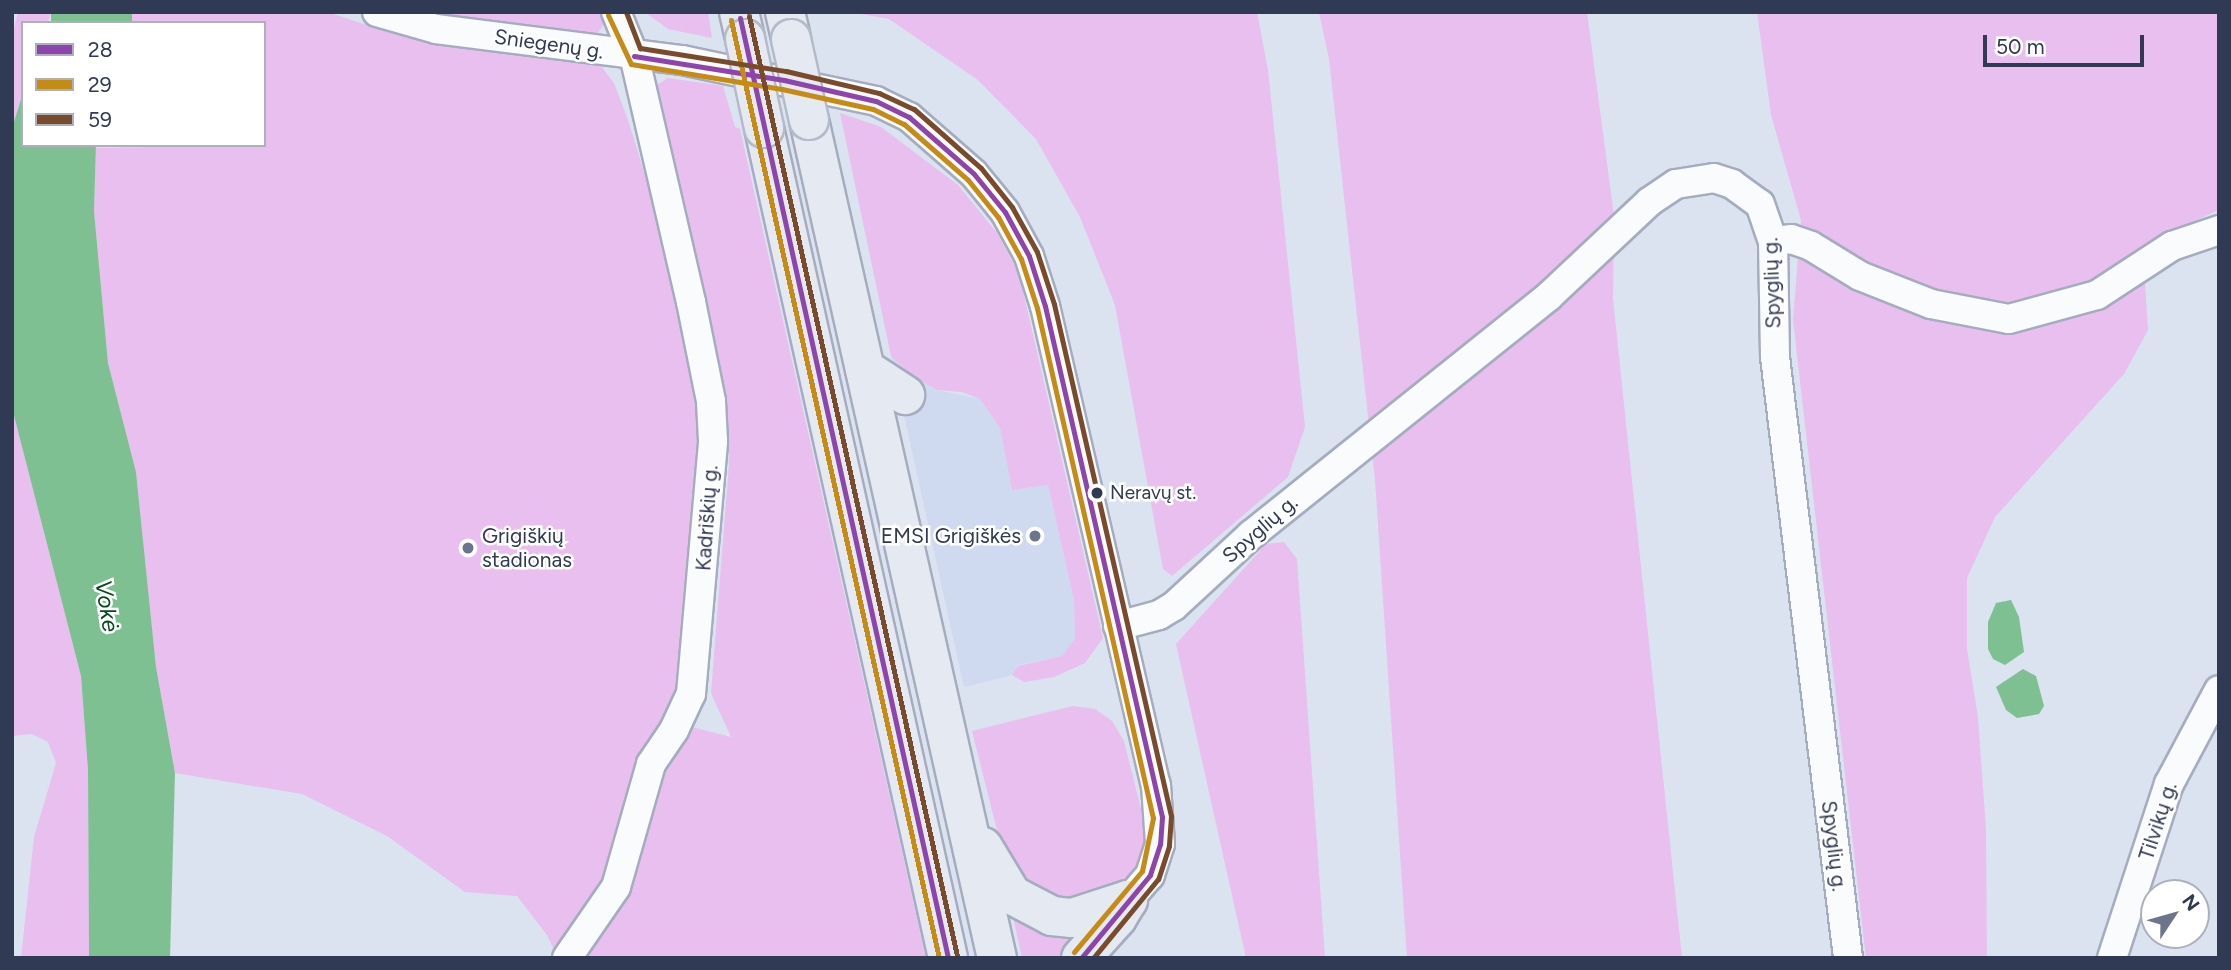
<!DOCTYPE html>
<html>
<head>
<meta charset="utf-8">
<style>
	body { margin:0 }
	#map { position:relative; width:2231px; height:970px; overflow:hidden; background:#dbe2f0; font-family:Figtree,sans-serif }
	div>[style] { position:absolute }
	.built>* { inset:0; background:#cfd9ef }
	.green>* { inset:0; background:#e8bfef }
	.water>* { inset:0; background:#7fc092; transform-origin:0 0 }
	.roads { filter:drop-shadow(2px 0 #a5acbe) drop-shadow(-2px 0 #a5acbe) drop-shadow(0 2px #a5acbe) drop-shadow(0 -2px #a5acbe) }
	.minor>* { height:28px; margin:-14px; padding:0 14px; transform-origin:14px; border-radius:14px; background:#fafbfd }
	.highway>* { height:38px; margin:-19px; padding:0 19px; transform-origin:19px; border-radius:19px; background:#e5e9f1 }
	.bridges { filter:drop-shadow(2px 0 #b4bac9) drop-shadow(-2px 0 #b4bac9) drop-shadow(0 2px #b4bac9) drop-shadow(0 -2px #b4bac9) }
	.highway-bridge>* { height:38px; margin:-19px; padding:0 19px; transform-origin:19px; border-radius:19px; background:#e5e9f1 }
	.bus-1>* { height:5px; margin:-2.5px; padding:0 2.5px; transform-origin:2.5px; border-radius:2.5px; background:#8e44ad }
	.bus-2>* { height:5px; margin:-2.5px; padding:0 2.5px; transform-origin:2.5px; border-radius:2.5px; background:#c68b15 }
	.bus-3>* { height:5px; margin:-2.5px; padding:0 2.5px; transform-origin:2.5px; border-radius:2.5px; background:#7a4b2a }
	.dots>* { width:19px; height:19px; translate:-50% -50%; box-sizing:border-box; border:4px solid #fff; border-radius:50% }
	span { translate:-50% -50%; white-space:nowrap; text-align:center; line-height:1.15; -webkit-text-stroke:5px #fff; paint-order:stroke }
	.bus-label { font-size:19px; color:#313a55 }
	.left { translate:0 -50%; text-align:left }
	.street-label { font-size:21px; color:#313a55 }
	.poi-label { font-size:21px; color:#313a55 }
	.right { translate:-100% -50%; text-align:right }
	.water-label { font-size:23px; color:#044b1c; font-style:italic }
	.frame { position:absolute; inset:0; border:14px solid #313a55; pointer-events:none }
	.legend { position:absolute; left:21px; top:21px; width:245px; height:126px; box-sizing:border-box; background:#fff; border:2px solid #adb0bb; margin:0; padding:9px 12px; list-style:none; font-size:21px; color:#313a55 }
	.legend li { display:flex; align-items:center; gap:14px; height:35px }
	.legend b { width:35px; border:2px solid #adb0bb }
	.north { position:absolute; left:2140px; top:879px; width:70px; height:70px; box-sizing:border-box; background:#fff; border:2px solid #adb0bb; border-radius:50%; rotate:54deg; font-size:19px; font-weight:700; line-height:28px; text-align:center; color:#313a55 }
	.north::after { content:''; display:block; margin:auto; width:24px; height:32px; background:#6c758b; clip-path:polygon(50% 0,100% 100%,50% 72%,0 100%) }
	.scale { position:absolute; left:1983px; top:35px; width:161px; height:32px; box-sizing:border-box; border:4px solid #313a55; border-top:0; padding-left:9px; font-size:21px; line-height:24px; white-space:nowrap; color:#313a55; -webkit-text-stroke:5px #fff; paint-order:stroke }
</style>
</head>
<body>
<div id="map">
	<div class="built">
		<i style="clip-path:polygon(891px 356px,936px 390px,980px 399px,1000px 428px,1012px 490px,1048px 485px,1074px 600px,1075px 639px,1062px 656px,1018px 665px,1012px 675px,964px 687px)"></i>
	</div>
	<div class="green">
		<i style="clip-path:polygon(18px 12px,51px 12px,48px 23px,23px 23px,23px 93px,12px 128px,12px 37px)"></i>
		<i style="clip-path:polygon(132px 12px,327px 12px,373px 27px,601px 66px,614px 83px,628px 120px,664px 237px,704px 426px,688px 726px,731px 737px,711px 693px,729px 465px,727px 413px,716px 348px,654px 87px,668px 78px,723px 86px,735px 127px,740px 129px,926px 958px,558px 958px,547px 935px,517px 896px,465px 892px,387px 836px,302px 794px,175px 773px,156px 667px,136px 472px,108px 363px,94px 211px,96px 148px,264px 145px,264px 23px,129px 23px)"></i>
		<i style="clip-path:polygon(417px 12px,602px 12px,603px 25px,598px 33px,582px 38px)"></i>
		<i style="clip-path:polygon(645px 12px,708px 12px,712px 38px,668px 29px)"></i>
		<i style="clip-path:polygon(850px 12px,1257px 12px,1268px 70px,1305px 427px,1288px 477px,1172px 576px,1163px 569px,1115px 305px,1080px 217px,1036px 139px,978px 80px,889px 19px)"></i>
		<i style="clip-path:polygon(1319px 12px,1587px 12px,1614px 216px,1613px 299px,1682px 958px,1407px 958px,1375px 480px,1329px 59px)"></i>
		<i style="clip-path:polygon(1757px 12px,2219px 12px,2219px 210px,2154px 239px,2144px 270px,2148px 330px,2124px 374px,1995px 517px,1967px 578px,1967px 649px,1978px 717px,1986px 830px,1987px 958px,1866px 958px,1793px 320px,1801px 220px,1771px 115px)"></i>
		<i style="clip-path:polygon(840px 113px,881px 127px,958px 185px,997px 233px,1019px 274px,1103px 638px,1085px 663px,1054px 677px,1024px 682px,1012px 675px,1018px 666px,1062px 656px,1075px 639px,1074px 600px,1048px 485px,1012px 490px,1000px 428px,980px 399px,962px 392px,937px 390px,911px 375px,891px 356px)"></i>
		<i style="clip-path:polygon(12px 408px,81px 676px,88px 770px,89px 958px,21px 958px,34px 837px,56px 763px,48px 742px,32px 734px,12px 736px)"></i>
		<i style="clip-path:polygon(1284px 542px,1297px 559px,1325px 958px,1246px 958px,1176px 644px,1266px 544px)"></i>
		<i style="clip-path:polygon(1073px 706px,1095px 709px,1112px 721px,1124px 741px,1148px 837px,1135px 870px,1110px 894px,1047px 906px,1005px 862px,972px 731px)"></i>
		<i style="clip-path:polygon(1012px 912px,1099px 926px,1066px 958px,1022px 958px)"></i>
	</div>
	<div class="water">
		<i style="left:51px;top:12px;width:81px;height:11px"></i>
		<i style="clip-path:polygon(23px 93px,23px 145px,96px 145px,94px 211px,108px 363px,136px 472px,156px 667px,175px 773px,170px 958px,89px 958px,88px 770px,81px 676px,12px 408px,12px 128px)"></i>
		<i style="clip-path:polygon(2011px 600px,2019px 617px,2024px 652px,2005px 665px,1993px 659px,1988px 649px,1988px 622px,1996px 603px)"></i>
		<i style="clip-path:polygon(2023px 669px,2036px 676px,2044px 706px,2039px 714px,2017px 718px,2006px 710px,1996px 687px)"></i>
	</div>
	<div class="roads">
		<div class="minor">
			<i style="left:377px;top:12px;width:61px;rotate:16.1deg"></i>
			<i style="left:436px;top:29px;width:248px;rotate:7.2deg"></i>
			<i style="left:682px;top:60px;width:198px;rotate:11.9deg"></i>
			<i style="left:876px;top:101px;width:37px;rotate:26deg"></i>
			<i style="left:909px;top:117px;width:86px;rotate:41.2deg"></i>
			<i style="left:974px;top:174px;width:49px;rotate:50.8deg"></i>
			<i style="left:1005px;top:212px;width:50px;rotate:61.4deg"></i>
			<i style="left:1029px;top:256px;width:52px;rotate:72.3deg"></i>
			<i style="left:1045px;top:306px;width:492px;rotate:77deg"></i>
			<i style="left:1156px;top:785px;width:59px;rotate:86.1deg"></i>
			<i style="left:1160px;top:844px;width:33px;rotate:108deg"></i>
			<i style="left:1150px;top:875px;width:33px;rotate:131deg"></i>
			<i style="left:1773px;top:241px;width:18px;rotate:-6deg"></i>
			<i style="left:1791px;top:239px;width:21px;rotate:19deg"></i>
			<i style="left:1811px;top:246px;width:57px;rotate:31.5deg"></i>
			<i style="left:1860px;top:276px;width:76px;rotate:21.5deg"></i>
			<i style="left:1931px;top:304px;width:79px;rotate:10.9deg"></i>
			<i style="left:2009px;top:319px;width:91px;rotate:-15.3deg"></i>
			<i style="left:2097px;top:295px;width:90px;rotate:-33.2deg"></i>
			<i style="left:2172px;top:246px;width:50px;rotate:-18.8deg"></i>
			<i style="left:1118px;top:626px;width:42px;rotate:-15deg"></i>
			<i style="left:1159px;top:615px;width:17px;rotate:-31deg"></i>
			<i style="left:1174px;top:606px;width:105px;rotate:-42.7deg"></i>
			<i style="left:1251px;top:535px;width:381px;rotate:-38.7deg"></i>
			<i style="left:1548px;top:297px;width:139px;rotate:-43.2deg"></i>
			<i style="left:1649px;top:202px;width:32px;rotate:-34deg"></i>
			<i style="left:1676px;top:184px;width:38px;rotate:-9deg"></i>
			<i style="left:1714px;top:178px;width:19px;rotate:18deg"></i>
			<i style="left:1732px;top:184px;width:34px;rotate:36deg"></i>
			<i style="left:1760px;top:204px;width:39px;rotate:71deg"></i>
			<i style="left:1773px;top:241px;width:116px;rotate:89deg"></i>
			<i style="left:1775px;top:357px;width:605px;rotate:83.07deg"></i>
			<i style="left:567px;top:958px;width:86px;rotate:-55.4deg"></i>
			<i style="left:616px;top:887px;width:128px;rotate:-74.1deg"></i>
			<i style="left:651px;top:764px;width:41px;rotate:-55.9deg"></i>
			<i style="left:674px;top:730px;width:40px;rotate:-65deg"></i>
			<i style="left:691px;top:694px;width:254px;rotate:-85deg"></i>
			<i style="left:713px;top:441px;width:40px;rotate:-92.9deg"></i>
			<i style="left:711px;top:401px;width:101px;rotate:-101.4deg"></i>
			<i style="left:691px;top:302px;width:253px;rotate:-103deg"></i>
			<i style="left:634px;top:56px;width:48px;rotate:-112.2deg"></i>
			<i style="left:2112px;top:958px;width:183px;rotate:-71.9deg"></i>
			<i style="left:2169px;top:784px;width:106px;rotate:-62deg"></i>
		</div>
		<div class="highway">
			<i style="left:739px;top:12px;width:28px;rotate:77deg"></i>
			<i style="left:785px;top:12px;width:28px;rotate:77deg"></i>
			<i style="left:809px;top:120px;width:859px;rotate:77.36deg"></i>
			<i style="left:764px;top:128px;width:850px;rotate:77.5deg"></i>
			<i style="left:865px;top:369px;width:48px;rotate:33deg"></i>
			<i style="left:983px;top:847px;width:56px;rotate:58.9deg"></i>
			<i style="left:1012px;top:895px;width:45px;rotate:27.7deg"></i>
			<i style="left:1052px;top:916px;width:20px;rotate:6deg"></i>
			<i style="left:1072px;top:918px;width:59px;rotate:-17.8deg"></i>
			<i style="left:1081px;top:958px;width:54px;rotate:-48deg"></i>
			<i style="left:1117px;top:918px;width:21px;rotate:-59deg"></i>
		</div>
	</div>
	<div class="bridges">
		<div class="highway-bridge">
			<i style="left:745px;top:39px;width:91px;rotate:77.9deg"></i>
			<i style="left:791px;top:39px;width:83px;rotate:77.5deg"></i>
		</div>
	</div>
	<div class="bus-1">
		<i style="left:740px;top:18px;width:963px;rotate:77.52deg"></i>
		<i style="left:634px;top:56px;width:152px;rotate:9.1deg"></i>
		<i style="left:784px;top:80px;width:94px;rotate:12.9deg"></i>
		<i style="left:876px;top:101px;width:37px;rotate:26deg"></i>
		<i style="left:909px;top:117px;width:86px;rotate:41.2deg"></i>
		<i style="left:974px;top:174px;width:49px;rotate:50.8deg"></i>
		<i style="left:1005px;top:212px;width:50px;rotate:61.4deg"></i>
		<i style="left:1029px;top:256px;width:52px;rotate:72.3deg"></i>
		<i style="left:1045px;top:306px;width:524px;rotate:77.1deg"></i>
		<i style="left:1162px;top:817px;width:27px;rotate:94deg"></i>
		<i style="left:1160px;top:844px;width:33px;rotate:108deg"></i>
		<i style="left:1150px;top:875px;width:108px;rotate:129.7deg"></i>
	</div>
	<div class="bus-2">
		<i style="left:608px;top:15px;width:54px;rotate:64.9deg"></i>
		<i style="left:631px;top:64px;width:153px;rotate:9.4deg"></i>
		<i style="left:782px;top:89px;width:93px;rotate:12.4deg"></i>
		<i style="left:873px;top:109px;width:34px;rotate:26deg"></i>
		<i style="left:904px;top:124px;width:85px;rotate:41.2deg"></i>
		<i style="left:968px;top:180px;width:48px;rotate:51deg"></i>
		<i style="left:998px;top:217px;width:48px;rotate:61.3deg"></i>
		<i style="left:1021px;top:259px;width:52px;rotate:71.9deg"></i>
		<i style="left:1037px;top:308px;width:523px;rotate:77.19deg"></i>
		<i style="left:1153px;top:818px;width:54px;rotate:101.7deg"></i>
		<i style="left:1142px;top:871px;width:106px;rotate:130deg"></i>
		<i style="left:731px;top:20px;width:961px;rotate:77.5deg"></i>
	</div>
	<div class="bus-3">
		<i style="left:626px;top:12px;width:39px;rotate:69deg"></i>
		<i style="left:640px;top:48px;width:148px;rotate:9deg"></i>
		<i style="left:786px;top:71px;width:96px;rotate:13.3deg"></i>
		<i style="left:879px;top:93px;width:38px;rotate:25deg"></i>
		<i style="left:914px;top:109px;width:89px;rotate:41.4deg"></i>
		<i style="left:981px;top:168px;width:50px;rotate:51.5deg"></i>
		<i style="left:1012px;top:207px;width:51px;rotate:60.9deg"></i>
		<i style="left:1037px;top:252px;width:55px;rotate:71.9deg"></i>
		<i style="left:1054px;top:304px;width:525px;rotate:77.13deg"></i>
		<i style="left:1171px;top:816px;width:30px;rotate:94deg"></i>
		<i style="left:1169px;top:846px;width:35px;rotate:108deg"></i>
		<i style="left:1158px;top:879px;width:102px;rotate:129.4deg"></i>
		<i style="left:749px;top:16px;width:963px;rotate:77.52deg"></i>
	</div>
	<div class="dots">
		<i style="left:1097px;top:493px;background:#313a55"></i>
		<i style="left:1035px;top:536px;background:#6c758b"></i>
		<i style="left:468px;top:548px;background:#6c758b"></i>
	</div>
	<div class="bus-label">
		<span class="left" style="left:1110px;top:493px">Neravų st.</span>
	</div>
	<div class="street-label">
		<span style="left:549px;top:44px;rotate:8deg">Sniegenų g.</span>
		<span style="left:1772px;top:283px;rotate:-92deg">Spyglių g.</span>
		<span style="left:707px;top:518px;rotate:-86deg">Kadriškių g.</span>
		<span style="left:1260px;top:529px;rotate:-41deg">Spyglių g.</span>
		<span style="left:2158px;top:821px;rotate:-72deg">Tilvikų g.</span>
		<span style="left:1834px;top:846px;rotate:83deg">Spyglių g.</span>
	</div>
	<div class="poi-label">
		<span class="left" style="left:482px;top:548px">Grigiškių<br>stadionas</span>
		<span class="right" style="left:1021px;top:536px">EMSI Grigiškės</span>
	</div>
	<div class="water-label">
		<span style="left:107px;top:606px;rotate:81deg">Vokė</span>
	</div>
	<div class="frame"></div>
	<ul class="legend">
	<li><b style="height:9px;background:#8e44ad"></b>28</li>
	<li><b style="height:9px;background:#c68b15"></b>29</li>
	<li><b style="height:9px;background:#7a4b2a"></b>59</li>
	</ul>
	<div class="north">N</div>
	<div class="scale">50 m</div>
</div>
</body>
</html>
